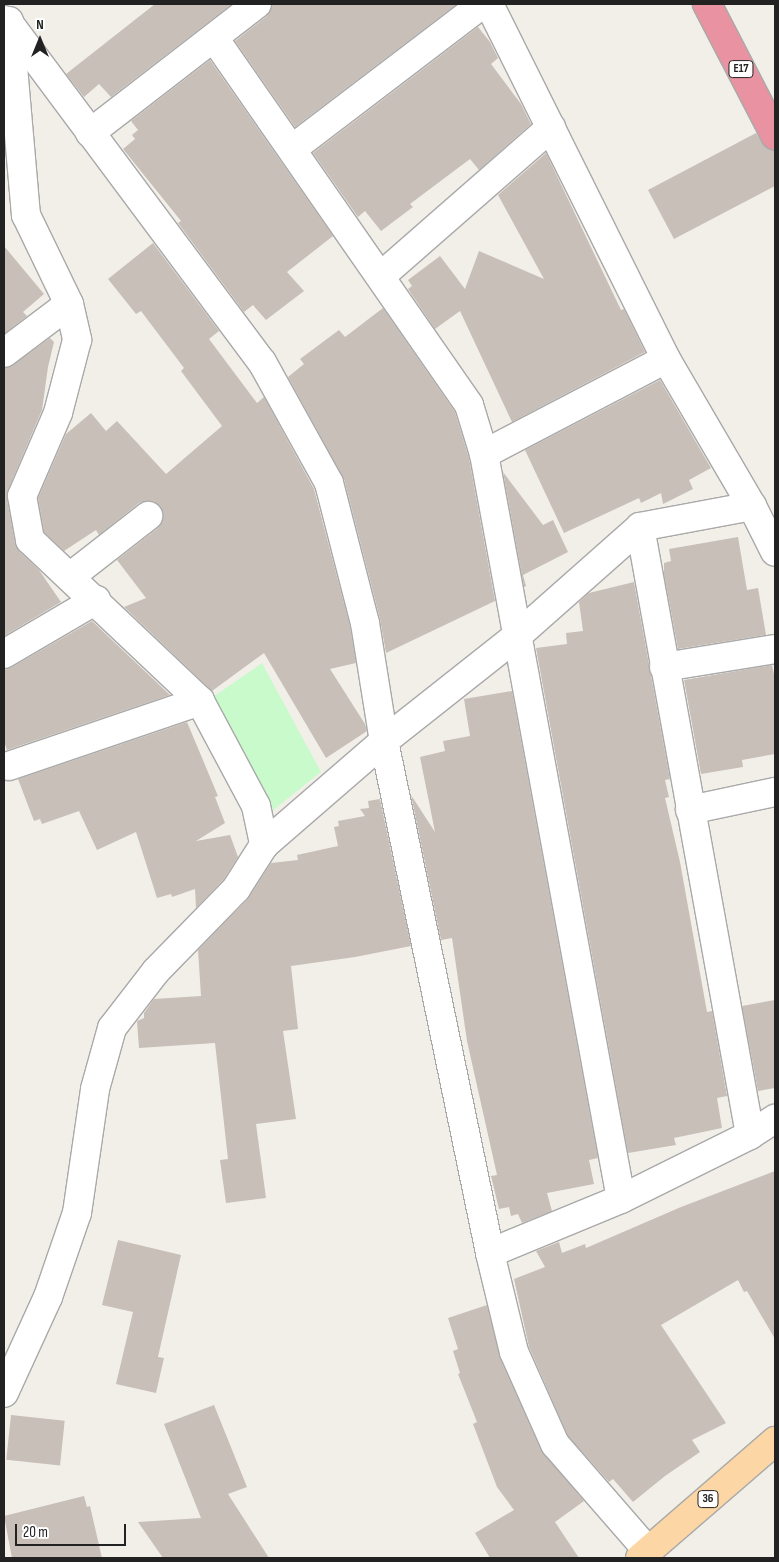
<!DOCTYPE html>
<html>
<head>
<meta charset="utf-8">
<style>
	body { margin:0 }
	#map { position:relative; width:779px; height:1562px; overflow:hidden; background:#f2efe9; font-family:"Sofia Sans Condensed",sans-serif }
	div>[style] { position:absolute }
	.park>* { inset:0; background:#c8facc }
	.building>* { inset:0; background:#c7bfb8; transform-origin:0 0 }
	.roads { filter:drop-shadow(1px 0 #a9a9a9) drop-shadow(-1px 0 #a9a9a9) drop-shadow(0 1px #a9a9a9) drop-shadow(0 -1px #a9a9a9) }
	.minor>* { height:28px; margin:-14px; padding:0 14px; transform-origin:14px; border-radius:14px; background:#fff }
	.major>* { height:28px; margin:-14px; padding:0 14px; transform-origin:14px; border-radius:14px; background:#fcd6a4 }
	.highway>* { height:28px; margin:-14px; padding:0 14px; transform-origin:14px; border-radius:14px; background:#e892a2 }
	span { translate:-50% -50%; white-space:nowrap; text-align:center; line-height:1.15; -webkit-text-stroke:5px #fff; paint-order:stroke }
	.shield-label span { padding:1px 4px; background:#fff; border:1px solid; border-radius:4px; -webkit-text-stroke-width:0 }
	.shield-label { font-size:12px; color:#222; font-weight:700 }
	.frame { position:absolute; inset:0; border:5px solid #222; pointer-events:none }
	.north { position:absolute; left:15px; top:15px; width:50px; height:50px; -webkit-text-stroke:4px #fff; paint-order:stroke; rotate:0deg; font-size:14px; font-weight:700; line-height:20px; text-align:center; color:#222 }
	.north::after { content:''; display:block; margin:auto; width:18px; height:22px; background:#222; clip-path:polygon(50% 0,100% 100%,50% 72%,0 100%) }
	.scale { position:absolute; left:15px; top:1524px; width:111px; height:22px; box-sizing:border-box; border:2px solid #222; border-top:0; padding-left:6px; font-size:15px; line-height:18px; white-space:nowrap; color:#222; -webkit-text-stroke:4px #fff; paint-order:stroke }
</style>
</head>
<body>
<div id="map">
	<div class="park">
		<i style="clip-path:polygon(262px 663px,321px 772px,272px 811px,210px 699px)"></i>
	</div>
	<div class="building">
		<i style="clip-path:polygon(155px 4px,232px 4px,111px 97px,99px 84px,84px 97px,66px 74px)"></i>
		<i style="clip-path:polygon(272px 4px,457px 4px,295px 127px,235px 41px,267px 16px)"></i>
		<i style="clip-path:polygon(478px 27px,490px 42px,498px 58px,491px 64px,521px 104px,531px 124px,479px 170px,470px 159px,410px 204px,413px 207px,381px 231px,365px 211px,358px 217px,313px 153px)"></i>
		<i style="clip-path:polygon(210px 60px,333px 236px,287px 272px,304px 291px,266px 320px,253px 305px,244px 312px,178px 223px,181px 221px,123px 149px,135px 139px,132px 135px,138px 130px,131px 121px)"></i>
		<i style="clip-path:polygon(756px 133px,766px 148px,775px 150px,775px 186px,674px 239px,648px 190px)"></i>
		<i style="clip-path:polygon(546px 153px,621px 310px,624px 309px,645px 352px,512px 422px,460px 311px,435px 329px,408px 289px,412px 286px,408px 280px,440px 256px,465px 289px,479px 251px,544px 279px,498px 195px)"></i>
		<i style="clip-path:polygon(153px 243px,219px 331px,209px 339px,257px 403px,264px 397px,314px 489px,350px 626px,356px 663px,330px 669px,365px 724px,367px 731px,326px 758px,264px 653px,212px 691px,124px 607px,146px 598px,117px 560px,158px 528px,162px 522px,163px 514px,160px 506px,153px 501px,145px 501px,139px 503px,99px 535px,96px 530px,64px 551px,44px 532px,38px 498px,66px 434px,91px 413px,106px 431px,117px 421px,166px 474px,222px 426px,181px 371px,184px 368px,141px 311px,136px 314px,108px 279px)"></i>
		<i style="clip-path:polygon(4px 246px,44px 294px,23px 312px,27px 316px,4px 334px)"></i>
		<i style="clip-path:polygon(383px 308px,455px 412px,469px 458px,495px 601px,386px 653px,380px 619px,344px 479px,288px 377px,304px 364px,300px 359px,339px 330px,345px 337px)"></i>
		<i style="clip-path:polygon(50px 338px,54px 342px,48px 367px,42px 410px,8px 490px,7px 499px,15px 543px,19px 551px,39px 570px,61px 602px,4px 636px,4px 368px,13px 365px)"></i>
		<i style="clip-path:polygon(660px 380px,711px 468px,689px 480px,693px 489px,663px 504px,661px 493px,641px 503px,639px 498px,564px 533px,525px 450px)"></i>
		<i style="clip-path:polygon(503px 472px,543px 525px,553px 520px,568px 552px,523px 575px,526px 586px,524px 587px)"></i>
		<i style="clip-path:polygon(738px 537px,747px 590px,758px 588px,766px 635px,678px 649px,664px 574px,664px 563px,671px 561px,669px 549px)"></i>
		<i style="clip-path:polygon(634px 582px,670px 779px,665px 780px,669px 797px,665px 798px,680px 862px,707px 1012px,712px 1011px,727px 1096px,717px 1098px,722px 1128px,674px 1138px,676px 1145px,628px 1153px,536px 648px,567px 644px,566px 633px,583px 631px,579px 602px,589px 593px)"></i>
		<i style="clip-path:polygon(92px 621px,170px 695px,7px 750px,4px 741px,4px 670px,12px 667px)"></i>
		<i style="clip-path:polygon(772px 665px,775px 679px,775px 754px,742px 760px,743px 767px,701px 774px,684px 680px)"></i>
		<i style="clip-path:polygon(512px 691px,598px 1158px,589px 1160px,594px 1184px,547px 1193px,552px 1211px,522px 1223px,518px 1214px,511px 1216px,509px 1207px,499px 1209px,491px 1176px,497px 1175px,467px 1041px,452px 938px,441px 940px,411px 795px,435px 832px,420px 757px,445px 751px,443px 741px,470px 736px,464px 699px)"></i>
		<i style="clip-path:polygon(187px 722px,218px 796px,215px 797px,225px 823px,196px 841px,230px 835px,238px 857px,224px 879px,196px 908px,195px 889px,172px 897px,171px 894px,157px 898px,136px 832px,97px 850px,79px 811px,42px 824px,40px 819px,34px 821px,18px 779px)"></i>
		<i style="clip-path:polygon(380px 799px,411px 946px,355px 957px,291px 966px,298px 1029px,283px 1031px,296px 1119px,256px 1124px,266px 1198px,226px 1203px,220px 1160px,228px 1159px,215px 1043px,139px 1048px,137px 1021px,144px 1018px,144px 1013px,154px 999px,201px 996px,198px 950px,247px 900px,271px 863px,298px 860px,297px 855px,338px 846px,334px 827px,339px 826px,338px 821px,365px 816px,360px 809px,369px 808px,368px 801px)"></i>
		<i style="clip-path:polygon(775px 1000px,775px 1088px,758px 1091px,742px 1006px)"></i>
		<i style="clip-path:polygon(775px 1171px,775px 1339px,747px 1291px,744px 1292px,738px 1280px,661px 1325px,726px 1423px,692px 1440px,700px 1452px,665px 1476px,633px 1502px,613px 1479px,609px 1482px,568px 1436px,529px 1347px,514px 1279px,545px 1267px,536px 1251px,559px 1242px,562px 1253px,585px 1244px,586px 1248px,681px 1207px)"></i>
		<i style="clip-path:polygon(118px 1240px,181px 1255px,158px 1357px,164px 1358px,156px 1393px,116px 1384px,133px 1312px,102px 1305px)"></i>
		<i style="clip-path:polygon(487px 1305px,500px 1358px,541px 1450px,584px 1501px,555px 1522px,579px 1558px,490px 1558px,475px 1533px,514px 1510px,497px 1487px,473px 1424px,477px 1422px,458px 1374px,460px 1373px,453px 1351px,458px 1349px,448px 1318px)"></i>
		<i style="clip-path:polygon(214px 1405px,247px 1487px,228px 1494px,269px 1558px,163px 1558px,138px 1522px,201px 1518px,164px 1424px)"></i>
		<i style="left:11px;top:1415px;width:54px;height:45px;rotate:6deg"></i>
		<i style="clip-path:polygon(84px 1496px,87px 1507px,90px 1506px,102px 1558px,12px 1558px,4px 1516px)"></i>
	</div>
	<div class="roads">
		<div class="minor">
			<i style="left:489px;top:4px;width:397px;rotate:63.5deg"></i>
			<i style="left:666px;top:359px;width:170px;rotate:59.7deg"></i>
			<i style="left:752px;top:506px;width:51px;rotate:63.4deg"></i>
			<i style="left:4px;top:20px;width:6px;rotate:31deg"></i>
			<i style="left:9px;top:23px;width:423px;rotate:53.3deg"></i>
			<i style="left:262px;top:362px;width:138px;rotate:61deg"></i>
			<i style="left:329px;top:483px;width:145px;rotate:75.6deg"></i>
			<i style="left:365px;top:623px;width:120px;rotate:80.9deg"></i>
			<i style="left:384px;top:741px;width:523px;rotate:78.3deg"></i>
			<i style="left:490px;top:1253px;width:102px;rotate:76.4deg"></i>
			<i style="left:514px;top:1352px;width:101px;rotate:66deg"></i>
			<i style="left:555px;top:1444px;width:142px;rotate:49deg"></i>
			<i style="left:9px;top:21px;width:195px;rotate:85deg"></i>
			<i style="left:26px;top:215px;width:99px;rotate:64.2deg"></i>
			<i style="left:69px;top:304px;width:37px;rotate:77deg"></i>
			<i style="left:77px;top:340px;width:75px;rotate:104.6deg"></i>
			<i style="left:58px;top:413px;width:90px;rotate:113.4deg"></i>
			<i style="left:22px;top:496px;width:45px;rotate:79.7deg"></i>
			<i style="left:30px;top:540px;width:234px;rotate:43.4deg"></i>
			<i style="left:200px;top:701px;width:119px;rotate:61.9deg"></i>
			<i style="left:256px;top:806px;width:40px;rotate:78deg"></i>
			<i style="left:214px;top:38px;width:447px;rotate:55.2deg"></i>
			<i style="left:469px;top:405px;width:51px;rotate:73deg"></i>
			<i style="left:484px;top:454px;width:757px;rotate:79.58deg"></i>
			<i style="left:90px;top:133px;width:211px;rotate:-37.7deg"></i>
			<i style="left:292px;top:149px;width:239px;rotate:-37.3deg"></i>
			<i style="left:381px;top:276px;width:226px;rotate:-41.2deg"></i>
			<i style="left:4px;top:353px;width:81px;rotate:-37deg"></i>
			<i style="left:484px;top:454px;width:205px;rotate:-27.6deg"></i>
			<i style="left:640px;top:527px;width:618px;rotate:79.74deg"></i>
			<i style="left:71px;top:576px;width:98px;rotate:-37.9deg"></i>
			<i style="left:4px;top:654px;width:107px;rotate:-30.4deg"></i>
			<i style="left:664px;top:667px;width:112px;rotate:-9.2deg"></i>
			<i style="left:9px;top:766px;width:202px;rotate:-18.8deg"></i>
			<i style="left:690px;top:810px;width:87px;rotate:-12deg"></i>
			<i style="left:490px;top:1253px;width:142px;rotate:-22.4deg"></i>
			<i style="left:621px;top:1199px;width:144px;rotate:-26.4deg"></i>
			<i style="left:750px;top:1135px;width:30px;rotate:-33deg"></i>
			<i style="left:4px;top:1393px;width:106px;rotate:-65.4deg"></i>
			<i style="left:48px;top:1297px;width:89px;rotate:-71deg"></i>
			<i style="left:77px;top:1213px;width:125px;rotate:-81.7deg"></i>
			<i style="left:95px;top:1089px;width:63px;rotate:-74.4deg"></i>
			<i style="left:112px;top:1028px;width:72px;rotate:-52.3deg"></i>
			<i style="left:156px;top:971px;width:115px;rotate:-45.7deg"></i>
			<i style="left:236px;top:889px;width:52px;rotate:-57.5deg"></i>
			<i style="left:264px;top:845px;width:159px;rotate:-40.9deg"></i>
			<i style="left:384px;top:741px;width:169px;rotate:-38.3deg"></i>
			<i style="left:517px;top:636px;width:164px;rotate:-41.5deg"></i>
			<i style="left:640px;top:527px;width:114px;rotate:-10.6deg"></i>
		</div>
		<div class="major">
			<i style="left:640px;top:1558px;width:179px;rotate:-40.9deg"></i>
		</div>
		<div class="highway">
			<i style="left:707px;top:4px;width:148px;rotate:62.6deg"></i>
		</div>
	</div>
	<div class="shield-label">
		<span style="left:741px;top:69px">E17</span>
		<span style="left:708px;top:1499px">36</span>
	</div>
	<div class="frame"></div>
	<div class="north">N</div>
	<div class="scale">20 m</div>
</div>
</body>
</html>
